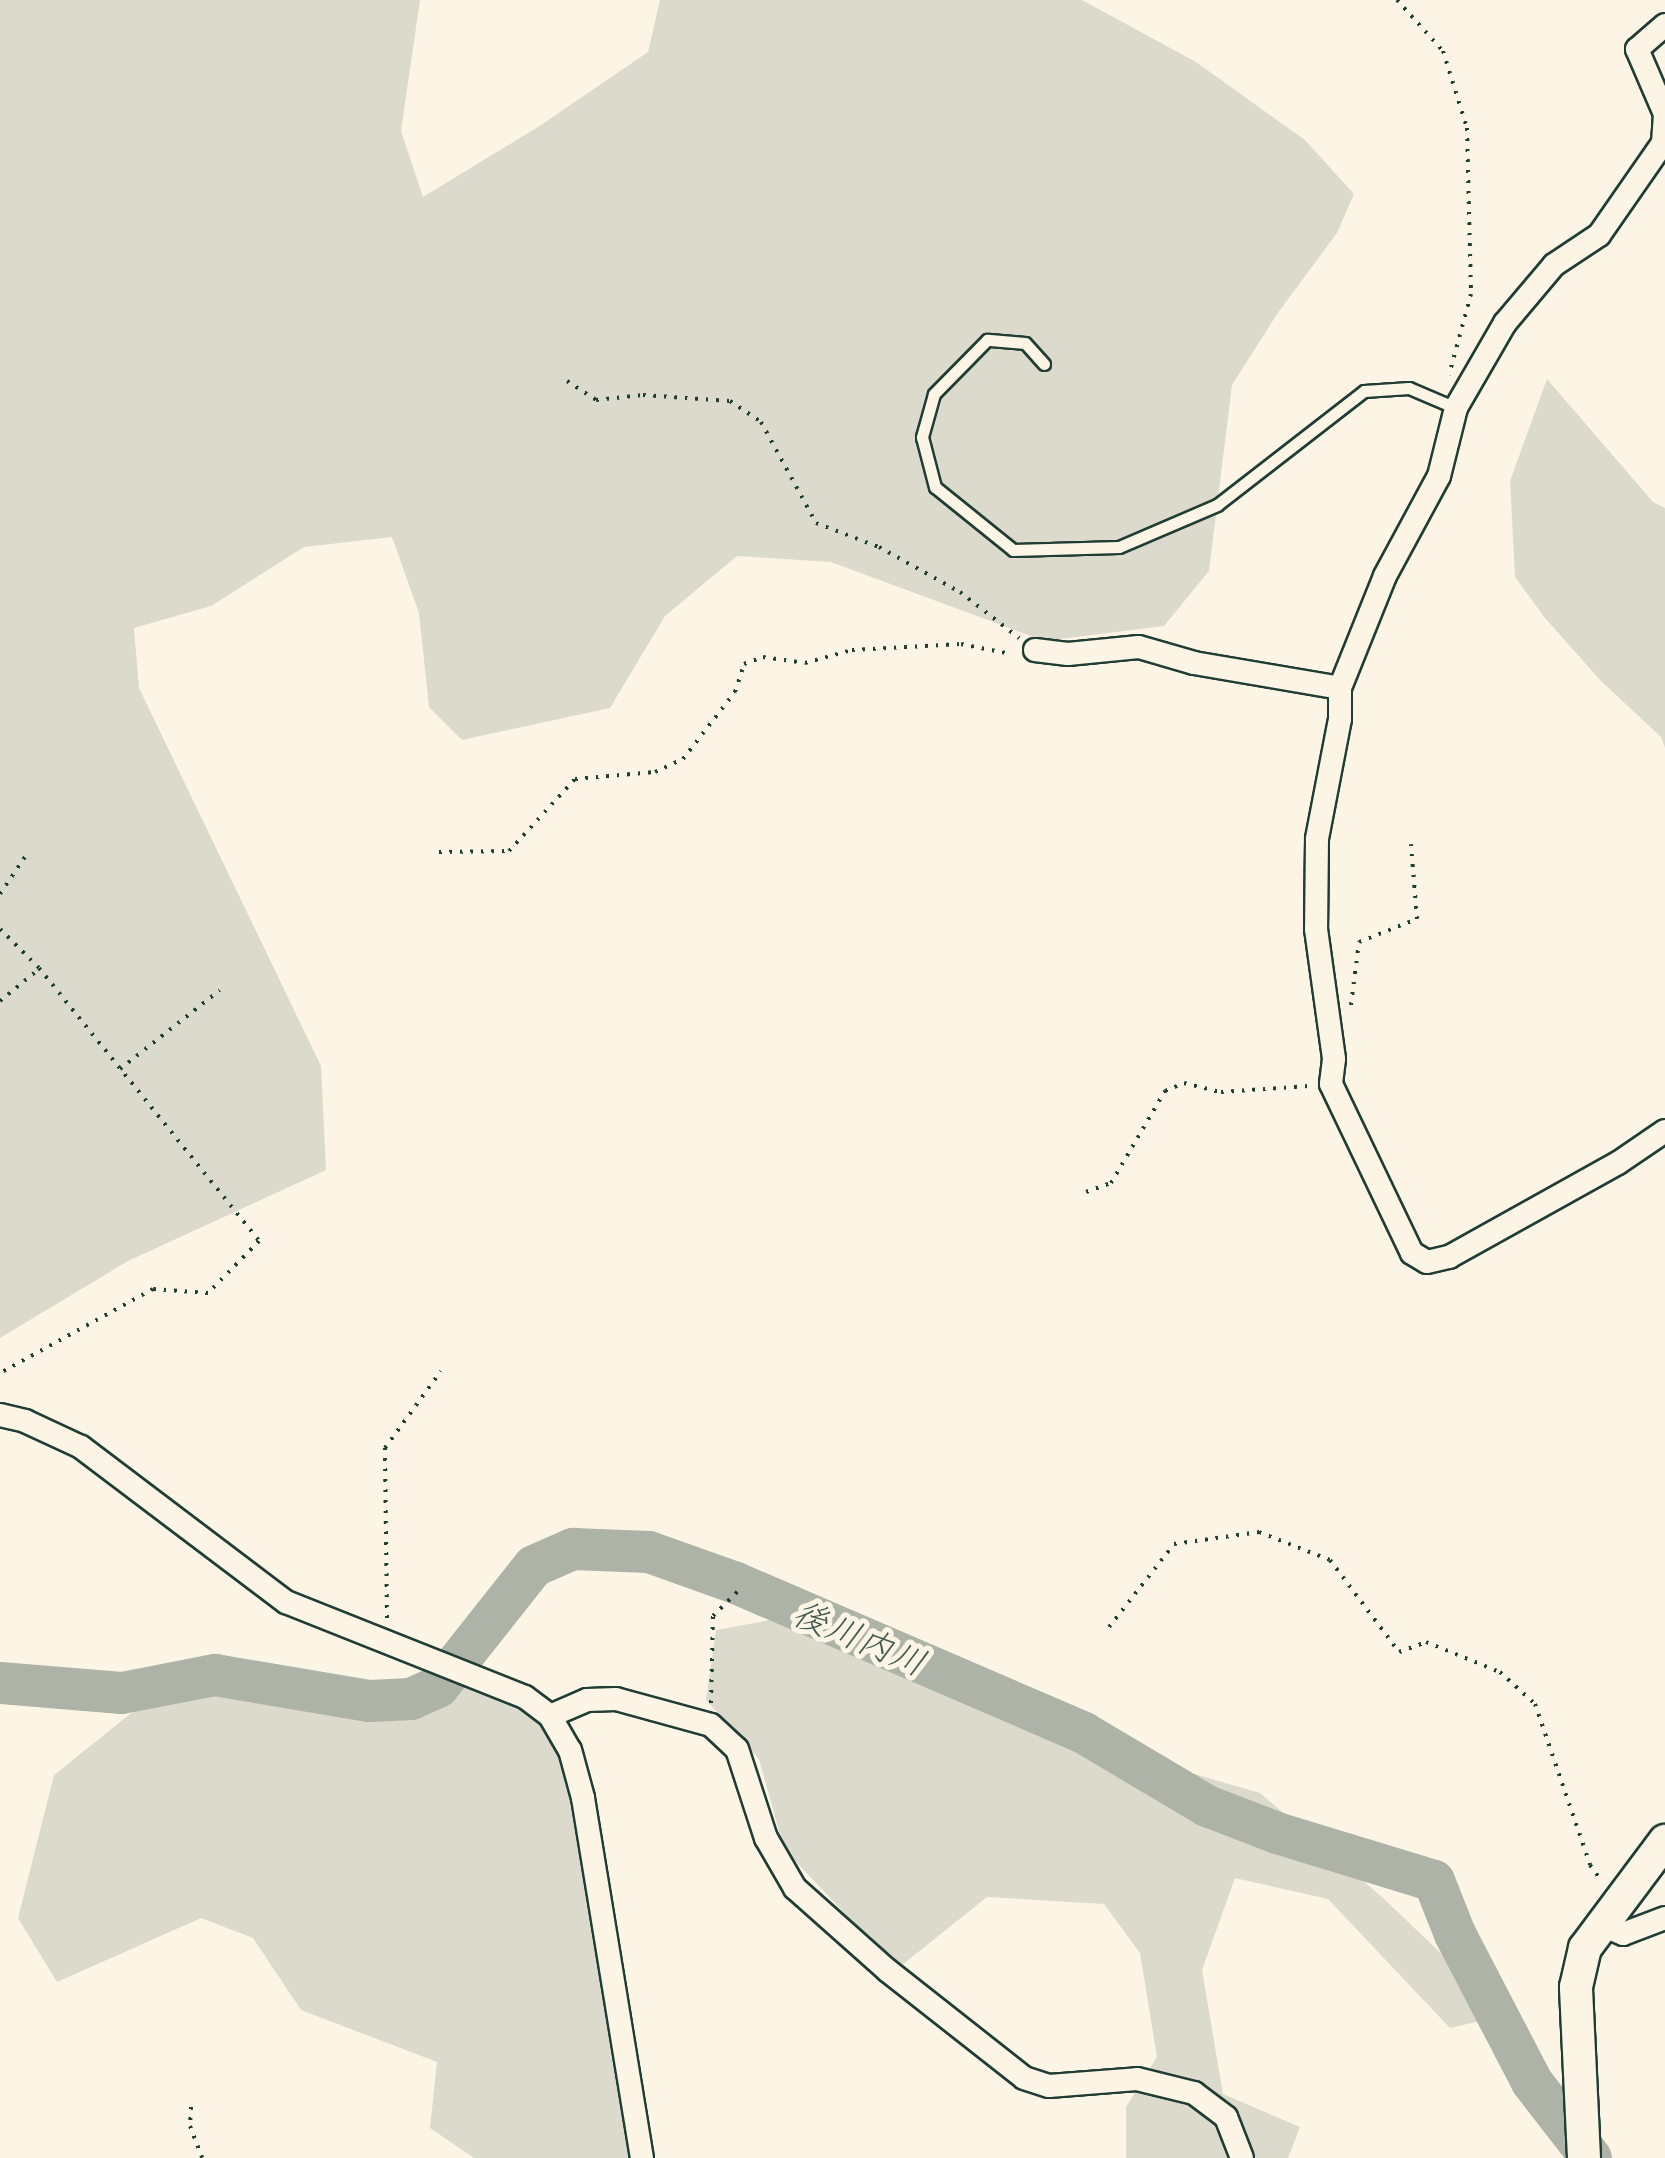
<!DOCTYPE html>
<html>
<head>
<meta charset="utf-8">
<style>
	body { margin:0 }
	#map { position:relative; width:1665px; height:2158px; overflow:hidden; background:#fcf5e5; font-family:Delius,"Klee One",sans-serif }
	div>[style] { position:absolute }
	.green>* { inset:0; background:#dcdacc }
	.river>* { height:42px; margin:-21px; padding:0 21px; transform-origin:21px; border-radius:21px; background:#aeb3a7 }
	.path>* { height:4px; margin-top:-2px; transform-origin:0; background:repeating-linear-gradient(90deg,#1f3d34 0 2.5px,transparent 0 10.5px) }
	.roads { filter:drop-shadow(2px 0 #1f3d34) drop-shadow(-2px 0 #1f3d34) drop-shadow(0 2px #1f3d34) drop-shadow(0 -2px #1f3d34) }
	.service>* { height:11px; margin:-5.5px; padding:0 5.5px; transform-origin:5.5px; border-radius:5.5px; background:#fcf5e5 }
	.minor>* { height:22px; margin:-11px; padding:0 11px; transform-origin:11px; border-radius:11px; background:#fcf5e5 }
	.secondary>* { height:32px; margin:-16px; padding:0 16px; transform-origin:16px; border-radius:16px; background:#fcf5e5 }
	span { translate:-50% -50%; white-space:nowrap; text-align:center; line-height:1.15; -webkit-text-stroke:10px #fcf5e5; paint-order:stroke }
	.water-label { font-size:35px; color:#435a51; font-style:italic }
</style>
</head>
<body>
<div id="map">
	<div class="green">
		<i style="clip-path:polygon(0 0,420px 0,401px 131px,423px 197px,538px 127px,648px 52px,660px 0,1082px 0,1196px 62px,1305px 140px,1354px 194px,1337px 233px,1277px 314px,1232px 385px,1209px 571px,1164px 626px,1044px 641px,831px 562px,737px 556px,665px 616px,610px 708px,462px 740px,429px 707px,419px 613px,392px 537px,304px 547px,211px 606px,134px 628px,139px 688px,321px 1066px,326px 1170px,128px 1261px,0 1338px)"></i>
		<i style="clip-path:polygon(1547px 379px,1653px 502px,1665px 508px,1665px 748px,1661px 737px,1600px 680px,1545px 618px,1515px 577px,1510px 481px)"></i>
		<i style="clip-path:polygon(776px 1619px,988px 1714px,1260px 1793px,1383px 1898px,1506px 2015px,1450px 2028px,1328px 1899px,1235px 1878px,1202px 1970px,1223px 2094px,1300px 2127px,1288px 2158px,1126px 2158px,1126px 2107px,1157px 2057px,1140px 1953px,1104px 1904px,987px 1897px,897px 1969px,784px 1849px,759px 1759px,706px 1700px,716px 1630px)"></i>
		<i style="clip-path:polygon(499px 1675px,570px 1741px,596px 1808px,642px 2158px,474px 2158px,430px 2128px,437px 2062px,301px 2010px,253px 1938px,201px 1918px,57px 1982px,18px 1918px,54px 1775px,160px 1690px)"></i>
	</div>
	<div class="river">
		<i style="left:0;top:1683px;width:122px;rotate:4.7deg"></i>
		<i style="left:122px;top:1693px;width:95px;rotate:-11deg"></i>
		<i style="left:215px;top:1675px;width:156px;rotate:9.6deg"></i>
		<i style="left:369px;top:1701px;width:42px;rotate:-2.7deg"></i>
		<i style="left:411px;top:1699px;width:30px;rotate:-24deg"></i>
		<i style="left:438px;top:1687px;width:154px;rotate:-51.6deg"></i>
		<i style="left:534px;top:1566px;width:43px;rotate:-23.6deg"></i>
		<i style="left:573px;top:1549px;width:76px;rotate:2.3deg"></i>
		<i style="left:649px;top:1552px;width:92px;rotate:19.6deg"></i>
		<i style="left:736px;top:1583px;width:379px;rotate:23.3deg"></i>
		<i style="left:1084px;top:1733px;width:143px;rotate:30.7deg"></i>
		<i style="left:1207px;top:1806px;width:75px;rotate:21.1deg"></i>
		<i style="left:1277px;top:1833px;width:164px;rotate:17deg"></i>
		<i style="left:1434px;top:1881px;width:57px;rotate:68.4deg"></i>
		<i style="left:1455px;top:1934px;width:167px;rotate:62.5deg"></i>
		<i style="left:1532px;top:2082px;width:96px;rotate:52.2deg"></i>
	</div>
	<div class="path">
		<i style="left:1397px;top:0;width:69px;rotate:48deg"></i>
		<i style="left:1443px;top:51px;width:81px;rotate:72.7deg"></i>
		<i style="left:1467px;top:128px;width:166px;rotate:88.6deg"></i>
		<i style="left:1471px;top:294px;width:84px;rotate:105.2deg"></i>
		<i style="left:567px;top:381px;width:35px;rotate:33deg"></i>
		<i style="left:596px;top:400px;width:47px;rotate:-6.1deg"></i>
		<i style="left:643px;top:395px;width:87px;rotate:3.9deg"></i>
		<i style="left:730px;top:401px;width:37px;rotate:34deg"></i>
		<i style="left:761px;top:422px;width:115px;rotate:61.4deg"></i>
		<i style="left:816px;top:523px;width:67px;rotate:20.9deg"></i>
		<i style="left:879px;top:547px;width:93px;rotate:29.1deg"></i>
		<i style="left:960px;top:592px;width:75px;rotate:37.9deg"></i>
		<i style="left:439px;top:852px;width:70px;rotate:-0.8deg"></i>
		<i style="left:509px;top:851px;width:98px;rotate:-47.5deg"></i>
		<i style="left:575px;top:779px;width:80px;rotate:-5deg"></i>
		<i style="left:655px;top:772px;width:31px;rotate:-25deg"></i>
		<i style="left:683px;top:759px;width:85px;rotate:-52.2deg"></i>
		<i style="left:735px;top:692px;width:29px;rotate:-72deg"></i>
		<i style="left:744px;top:664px;width:20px;rotate:-20deg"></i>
		<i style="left:763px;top:657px;width:42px;rotate:8.1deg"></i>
		<i style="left:805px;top:663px;width:49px;rotate:-15.5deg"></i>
		<i style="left:852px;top:650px;width:109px;rotate:-3.2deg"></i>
		<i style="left:961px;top:644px;width:51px;rotate:11.3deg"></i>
		<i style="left:0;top:894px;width:45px;rotate:-56deg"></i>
		<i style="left:0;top:929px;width:55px;rotate:45deg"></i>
		<i style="left:39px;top:968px;width:351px;rotate:51.1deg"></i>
		<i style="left:259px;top:1241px;width:73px;rotate:134.4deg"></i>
		<i style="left:208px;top:1293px;width:55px;rotate:-175.8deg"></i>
		<i style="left:153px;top:1289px;width:175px;rotate:151.2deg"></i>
		<i style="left:0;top:1001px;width:50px;rotate:-39.4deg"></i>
		<i style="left:1351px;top:1005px;width:64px;rotate:-82.8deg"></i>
		<i style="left:1359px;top:942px;width:62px;rotate:-21.6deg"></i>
		<i style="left:1417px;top:919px;width:75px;rotate:-94.6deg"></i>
		<i style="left:120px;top:1069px;width:127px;rotate:-38.3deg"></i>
		<i style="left:1086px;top:1192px;width:27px;rotate:-20deg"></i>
		<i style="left:1111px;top:1183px;width:107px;rotate:-59.6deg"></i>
		<i style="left:1165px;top:1091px;width:21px;rotate:-23deg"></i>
		<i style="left:1184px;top:1083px;width:38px;rotate:14deg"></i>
		<i style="left:1221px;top:1092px;width:88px;rotate:-3.9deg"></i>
		<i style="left:387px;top:1618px;width:170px;rotate:-90.7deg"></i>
		<i style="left:385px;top:1448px;width:95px;rotate:-54deg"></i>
		<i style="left:1109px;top:1627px;width:105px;rotate:-51.9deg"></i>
		<i style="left:1174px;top:1544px;width:86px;rotate:-8deg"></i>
		<i style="left:1259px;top:1532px;width:76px;rotate:21.5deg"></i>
		<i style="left:1330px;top:1560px;width:115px;rotate:53.1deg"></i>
		<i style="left:1399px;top:1652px;width:29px;rotate:-20deg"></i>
		<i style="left:1426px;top:1642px;width:80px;rotate:22.1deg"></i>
		<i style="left:1500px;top:1672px;width:47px;rotate:42.4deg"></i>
		<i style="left:1535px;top:1704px;width:170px;rotate:71.1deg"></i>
		<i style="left:1590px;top:1865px;width:19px;rotate:54deg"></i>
		<i style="left:711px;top:1703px;width:87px;rotate:-88.7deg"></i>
		<i style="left:713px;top:1616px;width:38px;rotate:-45deg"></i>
		<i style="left:191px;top:2107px;width:19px;rotate:93deg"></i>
		<i style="left:190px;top:2126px;width:34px;rotate:69deg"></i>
	</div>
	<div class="roads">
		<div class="service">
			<i style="left:1044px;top:364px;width:28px;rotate:-132deg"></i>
			<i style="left:1025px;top:343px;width:38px;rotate:-175deg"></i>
			<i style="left:987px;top:340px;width:76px;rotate:134.5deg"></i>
			<i style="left:934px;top:394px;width:45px;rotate:105.6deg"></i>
			<i style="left:922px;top:437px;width:52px;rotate:75.4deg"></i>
			<i style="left:935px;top:487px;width:100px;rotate:38.9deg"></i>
			<i style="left:1013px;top:550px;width:106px;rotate:-1.6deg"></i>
			<i style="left:1119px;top:547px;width:107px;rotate:-23.2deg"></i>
			<i style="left:1217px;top:505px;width:186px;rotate:-37.8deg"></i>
			<i style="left:1364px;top:391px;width:45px;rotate:-3.8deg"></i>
			<i style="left:1409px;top:388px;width:51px;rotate:23.1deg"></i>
		</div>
		<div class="minor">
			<i style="left:1665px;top:25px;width:37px;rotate:139deg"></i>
			<i style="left:1637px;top:49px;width:71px;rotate:66.7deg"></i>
			<i style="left:1665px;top:114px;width:29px;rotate:94deg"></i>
			<i style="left:1663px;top:143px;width:112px;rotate:124.8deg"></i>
			<i style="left:1599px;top:235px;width:54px;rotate:146.3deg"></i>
			<i style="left:1554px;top:265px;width:76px;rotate:130.2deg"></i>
			<i style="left:1505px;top:323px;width:98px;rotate:120deg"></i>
			<i style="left:1456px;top:408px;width:70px;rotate:104deg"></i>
			<i style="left:1439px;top:476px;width:114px;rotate:118.4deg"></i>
			<i style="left:1385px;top:576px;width:121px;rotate:111.9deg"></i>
			<i style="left:1340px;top:688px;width:31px;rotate:90deg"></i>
			<i style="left:1340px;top:719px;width:122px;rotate:100.9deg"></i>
			<i style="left:1317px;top:839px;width:90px;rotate:90.6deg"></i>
			<i style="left:1316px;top:929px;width:131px;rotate:82.1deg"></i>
			<i style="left:1334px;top:1059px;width:25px;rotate:97deg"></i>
			<i style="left:1331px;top:1084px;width:187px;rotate:64.4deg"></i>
			<i style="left:1412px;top:1253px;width:17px;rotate:31deg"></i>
			<i style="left:1427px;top:1262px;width:23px;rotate:-13deg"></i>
			<i style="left:1449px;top:1257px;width:193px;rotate:-29.1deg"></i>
			<i style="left:1618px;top:1163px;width:57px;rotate:-34.2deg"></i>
			<i style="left:1035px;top:650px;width:33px;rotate:7deg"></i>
			<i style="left:1068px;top:654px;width:71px;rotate:-5.6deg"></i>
			<i style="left:1139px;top:647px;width:57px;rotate:16.2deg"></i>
			<i style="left:1194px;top:663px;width:148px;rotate:9.7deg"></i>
			<i style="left:0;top:1415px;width:26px;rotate:13deg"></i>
			<i style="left:25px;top:1421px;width:62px;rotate:24.9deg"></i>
			<i style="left:81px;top:1447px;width:257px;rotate:37.1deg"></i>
			<i style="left:286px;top:1602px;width:257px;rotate:21.7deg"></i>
			<i style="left:525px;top:1697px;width:31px;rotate:37deg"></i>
			<i style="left:550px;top:1716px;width:39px;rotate:60deg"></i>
			<i style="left:570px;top:1750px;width:50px;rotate:74.8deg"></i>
			<i style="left:583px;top:1798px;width:365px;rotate:80.7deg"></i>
			<i style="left:550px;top:1716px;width:40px;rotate:-23.4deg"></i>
			<i style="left:587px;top:1700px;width:29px;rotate:-2deg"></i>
			<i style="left:616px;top:1699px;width:98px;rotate:15.3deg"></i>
			<i style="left:711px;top:1725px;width:35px;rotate:43deg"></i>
			<i style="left:737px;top:1749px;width:94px;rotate:72deg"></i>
			<i style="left:766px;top:1838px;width:58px;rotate:59.9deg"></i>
			<i style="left:795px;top:1888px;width:123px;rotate:41.7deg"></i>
			<i style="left:887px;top:1970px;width:174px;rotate:38.2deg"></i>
			<i style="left:1024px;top:2078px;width:26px;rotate:18deg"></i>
			<i style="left:1049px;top:2086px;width:88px;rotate:-4.5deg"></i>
			<i style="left:1137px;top:2079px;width:59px;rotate:13.8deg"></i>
			<i style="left:1194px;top:2093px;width:40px;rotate:37deg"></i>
			<i style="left:1226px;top:2117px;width:44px;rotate:68.7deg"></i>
			<i style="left:1602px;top:1925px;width:23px;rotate:23deg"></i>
			<i style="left:1623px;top:1934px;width:45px;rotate:-20.9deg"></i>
		</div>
		<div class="secondary">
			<i style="left:1584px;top:2158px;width:171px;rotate:-92.7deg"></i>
			<i style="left:1576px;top:1987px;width:40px;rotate:-77deg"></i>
			<i style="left:1585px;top:1948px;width:134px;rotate:-53.2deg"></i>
		</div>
	</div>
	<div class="water-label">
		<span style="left:860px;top:1637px;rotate:23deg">後川内川</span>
	</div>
</div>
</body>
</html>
